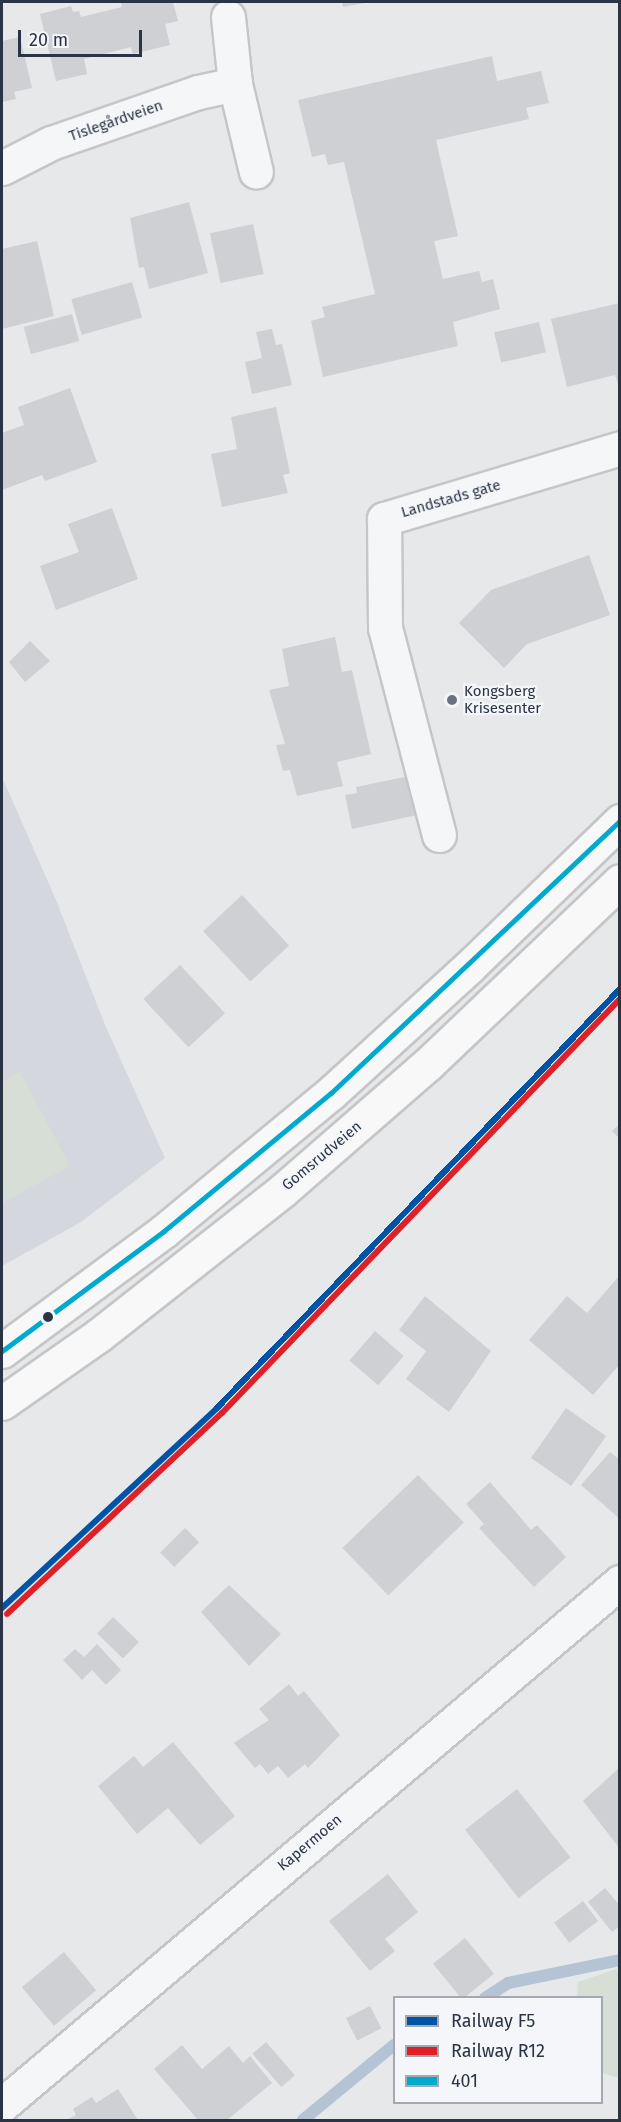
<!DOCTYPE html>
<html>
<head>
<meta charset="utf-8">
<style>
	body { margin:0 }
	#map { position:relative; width:621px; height:2122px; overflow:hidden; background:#e6e8ea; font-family:"Fira Sans",sans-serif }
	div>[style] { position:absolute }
	.built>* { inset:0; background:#d4d7dd }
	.green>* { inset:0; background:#d6ded6 }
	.stream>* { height:12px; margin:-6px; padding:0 6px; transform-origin:6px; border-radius:6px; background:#b4c4d5 }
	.building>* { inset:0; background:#ced0d3; transform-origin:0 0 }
	.roads { filter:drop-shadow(2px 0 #c4c6c8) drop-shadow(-2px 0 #c4c6c8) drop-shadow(0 2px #c4c6c8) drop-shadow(0 -2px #c4c6c8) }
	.street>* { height:33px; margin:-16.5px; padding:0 16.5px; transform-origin:16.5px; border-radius:16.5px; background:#f5f6f7 }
	.primary>* { height:33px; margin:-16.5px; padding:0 16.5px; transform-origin:16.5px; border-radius:16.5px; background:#f8f8f8 }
	.bus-1>* { height:4.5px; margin:-2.25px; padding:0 2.25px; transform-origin:2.25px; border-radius:2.25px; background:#00a9ce }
	.rail-1>* { height:6px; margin:-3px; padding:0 3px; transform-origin:3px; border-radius:3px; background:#0054a6 }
	.rail-2>* { height:6px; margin:-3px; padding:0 3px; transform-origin:3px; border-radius:3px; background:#df2027 }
	.dots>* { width:16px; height:16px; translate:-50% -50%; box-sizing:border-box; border:3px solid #f4f6f9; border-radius:50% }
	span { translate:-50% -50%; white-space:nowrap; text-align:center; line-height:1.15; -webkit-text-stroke:4.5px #f4f6f9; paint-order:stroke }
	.street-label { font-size:15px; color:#2b3445 }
	.poi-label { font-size:15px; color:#2b3445 }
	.left { translate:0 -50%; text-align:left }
	.frame { position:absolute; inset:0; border:3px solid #2b3445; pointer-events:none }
	.legend { position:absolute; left:393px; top:1996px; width:210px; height:108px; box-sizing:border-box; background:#f4f6f9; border:2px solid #a4a8b1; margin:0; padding:8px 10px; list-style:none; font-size:18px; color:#2b3445 }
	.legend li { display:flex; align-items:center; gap:12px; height:30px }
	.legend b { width:30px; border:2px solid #a4a8b1 }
	.scale { position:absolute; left:18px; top:30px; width:124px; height:27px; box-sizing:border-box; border:3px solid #2b3445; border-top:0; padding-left:8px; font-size:18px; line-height:21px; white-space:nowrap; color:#2b3445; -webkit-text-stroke:4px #f4f6f9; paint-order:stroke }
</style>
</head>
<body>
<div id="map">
	<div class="built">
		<i style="clip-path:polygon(2px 777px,56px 900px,105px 1025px,165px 1158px,81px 1222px,2px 1266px)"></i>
	</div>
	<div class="green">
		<i style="clip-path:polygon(20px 1072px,70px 1166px,2px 1203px,2px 1082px)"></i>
		<i style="clip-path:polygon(619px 1968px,620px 1968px,619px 2078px,602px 2073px,602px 1998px,577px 1997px,578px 1982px)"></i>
	</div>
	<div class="stream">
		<i style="left:485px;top:1998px;width:27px;rotate:-33deg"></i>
		<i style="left:508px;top:1983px;width:114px;rotate:-11.6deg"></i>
		<i style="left:303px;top:2120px;width:118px;rotate:-39.5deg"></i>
	</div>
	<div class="building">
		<i style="clip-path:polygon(121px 2px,173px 2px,178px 21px,165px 24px,170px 45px,133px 54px,131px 47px,84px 59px,87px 74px,56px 81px,40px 14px,71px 6px,73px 12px,79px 11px,81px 17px,122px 7px)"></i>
		<i style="clip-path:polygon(342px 2px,365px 2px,365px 3px,343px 7px)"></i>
		<i style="clip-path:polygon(20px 37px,32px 88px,14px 92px,16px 99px,2px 102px,2px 41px)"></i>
		<i style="clip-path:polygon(492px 56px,497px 81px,541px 71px,549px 103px,526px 108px,529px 119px,436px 140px,458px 236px,434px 241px,443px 279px,479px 271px,482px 282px,493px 279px,500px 309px,453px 322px,458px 346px,323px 377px,311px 321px,325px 317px,322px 307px,375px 294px,344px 162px,328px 165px,325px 154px,312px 157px,298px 100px)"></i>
		<i style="clip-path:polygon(189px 202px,208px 273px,149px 289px,144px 267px,139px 268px,130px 218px)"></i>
		<i style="left:253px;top:224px;width:51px;height:44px;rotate:78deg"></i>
		<i style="clip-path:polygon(37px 241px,54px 316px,2px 329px,2px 249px)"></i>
		<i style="left:132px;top:282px;width:37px;height:63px;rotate:74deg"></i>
		<i style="clip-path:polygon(620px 303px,620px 390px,615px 375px,567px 387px,551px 319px)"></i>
		<i style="left:72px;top:314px;width:28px;height:50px;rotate:75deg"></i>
		<i style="left:539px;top:322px;width:31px;height:46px;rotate:77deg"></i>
		<i style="clip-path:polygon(272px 329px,276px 345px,282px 344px,292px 385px,252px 394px,245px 362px,262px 358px,256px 332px)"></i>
		<i style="clip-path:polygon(70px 388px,97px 462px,45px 481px,42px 475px,2px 490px,2px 433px,24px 425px,18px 407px)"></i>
		<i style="clip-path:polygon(276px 407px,290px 473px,283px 475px,288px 493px,222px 507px,211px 454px,237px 449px,231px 417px)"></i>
		<i style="clip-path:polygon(112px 508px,138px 579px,56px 610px,40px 566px,79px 552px,68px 524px)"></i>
		<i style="clip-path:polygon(589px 555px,610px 615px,527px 644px,504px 668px,459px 623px,491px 590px)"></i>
		<i style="clip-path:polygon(335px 637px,342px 672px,352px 670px,371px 754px,337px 762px,343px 786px,297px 796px,290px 770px,283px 771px,276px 745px,285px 744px,269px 690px,289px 686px,282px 649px)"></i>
		<i style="clip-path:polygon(30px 641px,50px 661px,25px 682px,9px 662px)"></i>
		<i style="clip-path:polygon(409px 776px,417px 815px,352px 829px,345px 795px,357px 793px,356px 787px)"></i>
		<i style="left:242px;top:895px;width:69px;height:53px;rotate:47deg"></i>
		<i style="left:180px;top:965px;width:66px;height:50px;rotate:47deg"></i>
		<i style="clip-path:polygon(620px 1124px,620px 1139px,612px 1131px)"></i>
		<i style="clip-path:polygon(620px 1275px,620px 1364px,593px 1395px,529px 1340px,567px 1296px,587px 1313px)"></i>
		<i style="clip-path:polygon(425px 1296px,491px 1351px,449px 1412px,406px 1379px,426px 1351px,399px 1330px)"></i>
		<i style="left:375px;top:1331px;width:38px;height:39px;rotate:41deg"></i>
		<i style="left:566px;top:1408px;width:49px;height:61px;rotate:35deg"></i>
		<i style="clip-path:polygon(610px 1452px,620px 1460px,620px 1519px,581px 1485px)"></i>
		<i style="left:418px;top:1475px;width:66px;height:105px;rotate:46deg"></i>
		<i style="clip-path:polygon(490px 1482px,531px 1530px,537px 1525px,566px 1557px,534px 1587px,479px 1528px,484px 1524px,466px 1504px)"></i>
		<i style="left:185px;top:1528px;width:20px;height:35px;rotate:45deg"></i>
		<i style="clip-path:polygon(229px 1585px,281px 1634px,249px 1666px,201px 1612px)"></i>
		<i style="left:113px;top:1617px;width:36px;height:23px;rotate:44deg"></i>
		<i style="clip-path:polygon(97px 1644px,121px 1670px,106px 1685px,92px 1670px,82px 1680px,63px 1660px,75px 1649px,84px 1657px)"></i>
		<i style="clip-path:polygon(289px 1684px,298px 1696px,304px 1691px,340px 1735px,308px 1768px,305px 1764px,288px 1778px,278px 1766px,268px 1774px,260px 1764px,255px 1768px,234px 1743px,269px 1720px,259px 1709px)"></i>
		<i style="clip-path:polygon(173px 1742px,235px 1816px,200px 1845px,168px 1808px,137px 1834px,98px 1786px,134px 1756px,143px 1767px)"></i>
		<i style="clip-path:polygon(620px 1767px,620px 1849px,583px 1801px)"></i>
		<i style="left:517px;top:1789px;width:87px;height:66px;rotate:52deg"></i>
		<i style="clip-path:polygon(388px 1874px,418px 1912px,385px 1939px,395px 1951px,370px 1971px,329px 1921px)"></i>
		<i style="clip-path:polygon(605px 1888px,620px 1906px,620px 1926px,612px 1932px,588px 1902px)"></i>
		<i style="left:583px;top:1901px;width:25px;height:36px;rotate:53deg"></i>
		<i style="left:465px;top:1938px;width:46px;height:41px;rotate:51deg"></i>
		<i style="left:64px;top:1952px;width:50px;height:55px;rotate:50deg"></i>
		<i style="left:370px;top:2006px;width:25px;height:27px;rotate:63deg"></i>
		<i style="left:266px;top:2042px;width:44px;height:18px;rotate:49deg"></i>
		<i style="clip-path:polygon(182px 2045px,202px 2069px,229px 2046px,243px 2063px,250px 2056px,272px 2083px,227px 2120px,198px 2120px,154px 2069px)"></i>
		<i style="clip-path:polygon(118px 2089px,138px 2120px,66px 2120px,76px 2115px,73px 2109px,92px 2097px,96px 2103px)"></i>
	</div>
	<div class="roads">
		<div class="street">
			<i style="left:228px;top:17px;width:67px;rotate:84deg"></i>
			<i style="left:235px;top:84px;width:90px;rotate:76.6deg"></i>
			<i style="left:2px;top:168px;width:55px;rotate:-27deg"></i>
			<i style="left:51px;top:143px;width:156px;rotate:-19.1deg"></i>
			<i style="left:198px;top:92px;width:38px;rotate:-12deg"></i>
			<i style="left:439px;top:835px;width:214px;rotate:-104.6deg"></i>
			<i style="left:385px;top:628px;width:109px;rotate:-90.5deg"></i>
			<i style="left:384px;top:519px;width:246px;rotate:-16.7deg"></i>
			<i style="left:2px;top:2105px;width:810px;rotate:-40.24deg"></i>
		</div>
		<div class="primary">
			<i style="left:2px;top:1351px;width:202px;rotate:-36.5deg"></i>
			<i style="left:164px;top:1231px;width:217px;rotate:-39.6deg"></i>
			<i style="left:331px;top:1093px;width:188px;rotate:-42.4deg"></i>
			<i style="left:470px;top:966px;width:209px;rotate:-44deg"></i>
			<i style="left:2px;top:1403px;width:118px;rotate:-35deg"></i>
			<i style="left:99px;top:1335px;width:234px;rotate:-38.2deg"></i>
			<i style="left:283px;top:1190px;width:192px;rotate:-41deg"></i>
			<i style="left:428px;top:1064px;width:265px;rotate:-43.6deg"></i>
		</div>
	</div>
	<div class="bus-1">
		<i style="left:2px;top:1351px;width:202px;rotate:-36.5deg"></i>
		<i style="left:164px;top:1231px;width:217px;rotate:-39.6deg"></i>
		<i style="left:331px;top:1093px;width:397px;rotate:-43.3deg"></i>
	</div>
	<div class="rail-1">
		<i style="left:2px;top:1608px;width:294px;rotate:-42.9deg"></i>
		<i style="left:217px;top:1408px;width:581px;rotate:-46.12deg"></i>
	</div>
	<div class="rail-2">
		<i style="left:7px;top:1614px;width:294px;rotate:-43.1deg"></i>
		<i style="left:222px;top:1413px;width:574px;rotate:-46.13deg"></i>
	</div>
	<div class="dots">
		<i style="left:452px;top:700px;background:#6c737f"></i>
		<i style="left:48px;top:1317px;background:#2b3445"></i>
	</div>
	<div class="street-label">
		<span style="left:116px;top:121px;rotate:-19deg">Tislegårdveien</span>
		<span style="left:451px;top:499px;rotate:-16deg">Landstads gate</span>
		<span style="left:322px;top:1156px;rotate:-40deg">Gomsrudveien</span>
		<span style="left:310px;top:1843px;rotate:-40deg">Kapermoen</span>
	</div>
	<div class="poi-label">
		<span class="left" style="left:464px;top:700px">Kongsberg<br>Krisesenter</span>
	</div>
	<div class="frame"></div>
	<ul class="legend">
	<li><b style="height:8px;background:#0054a6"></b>Railway F5</li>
	<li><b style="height:8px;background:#df2027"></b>Railway R12</li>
	<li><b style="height:8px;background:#00a9ce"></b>401</li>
	</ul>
	<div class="scale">20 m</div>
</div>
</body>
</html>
